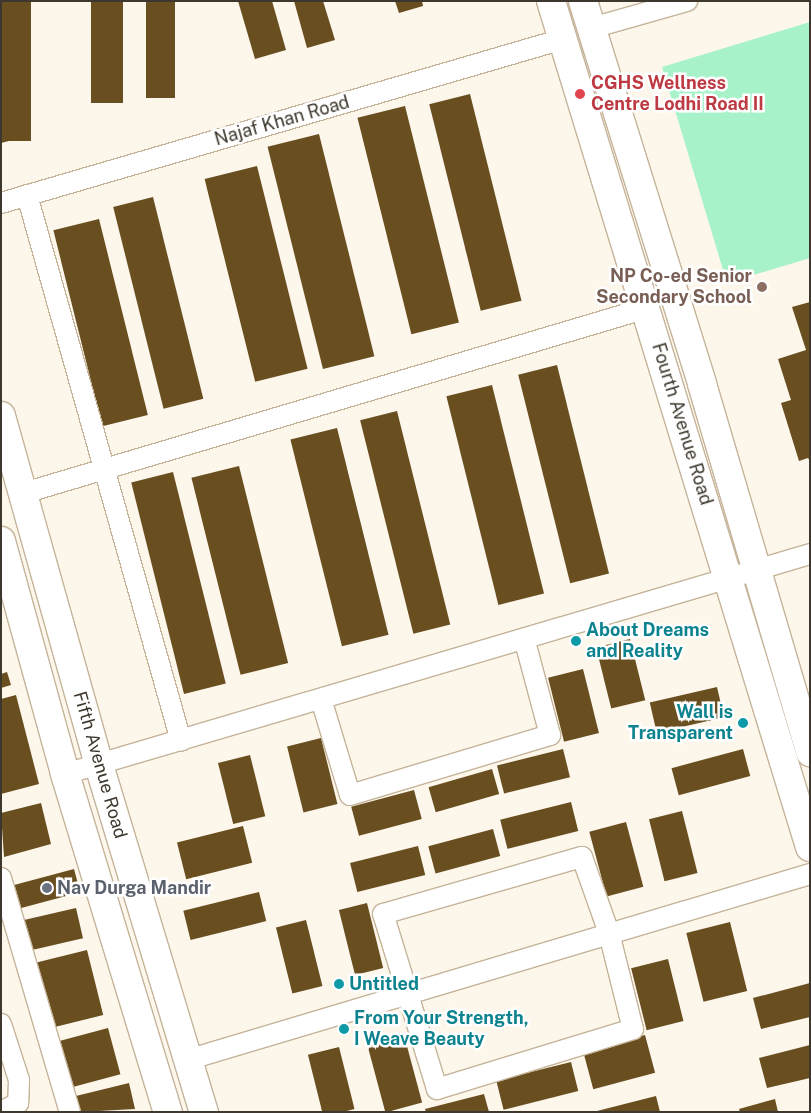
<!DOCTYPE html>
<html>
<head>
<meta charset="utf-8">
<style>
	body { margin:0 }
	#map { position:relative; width:811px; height:1113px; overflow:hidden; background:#fdf6eb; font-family:"Public Sans",sans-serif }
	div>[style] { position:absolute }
	.green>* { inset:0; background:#a8f2ca }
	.building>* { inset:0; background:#694e20; transform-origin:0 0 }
	.roads { filter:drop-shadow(1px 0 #c4b399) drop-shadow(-1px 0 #c4b399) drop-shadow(0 1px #c4b399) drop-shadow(0 -1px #c4b399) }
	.street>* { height:20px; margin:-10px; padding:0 10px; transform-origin:10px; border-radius:10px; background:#fff }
	.secondary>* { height:28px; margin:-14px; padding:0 14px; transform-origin:14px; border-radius:14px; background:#fff }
	.dots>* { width:14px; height:14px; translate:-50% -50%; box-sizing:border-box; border:2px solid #fff; border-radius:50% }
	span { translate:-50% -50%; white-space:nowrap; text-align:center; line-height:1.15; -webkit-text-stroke:5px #fff; paint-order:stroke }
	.health-label { font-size:18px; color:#be3a42; font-weight:700 }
	.left { translate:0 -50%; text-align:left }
	.street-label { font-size:18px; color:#3e372d }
	.education-label { font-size:18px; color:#785e54; font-weight:700 }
	.right { translate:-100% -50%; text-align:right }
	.culture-label { font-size:18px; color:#0d838f; font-weight:700 }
	.worship-label { font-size:18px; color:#5b616d; font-weight:700 }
	.frame { position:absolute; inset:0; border:2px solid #3e372d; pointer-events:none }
</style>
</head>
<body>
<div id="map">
	<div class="green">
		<i style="clip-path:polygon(810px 22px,810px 258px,727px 283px,662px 67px)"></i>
	</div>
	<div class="building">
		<i style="left:1px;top:1px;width:30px;height:140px"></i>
		<i style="left:91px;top:1px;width:32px;height:102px"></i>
		<i style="left:146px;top:1px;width:29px;height:97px"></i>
		<i style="clip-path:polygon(238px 1px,272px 1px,286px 50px,255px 59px)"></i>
		<i style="clip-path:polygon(294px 1px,323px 1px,335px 40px,307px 48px)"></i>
		<i style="clip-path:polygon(395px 1px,422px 1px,423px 6px,399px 13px)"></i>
		<i style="clip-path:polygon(1px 73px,21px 138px,1px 143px)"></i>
		<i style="left:470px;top:94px;width:213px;height:42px;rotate:76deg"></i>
		<i style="left:405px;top:106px;width:223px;height:49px;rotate:76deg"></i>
		<i style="left:319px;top:134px;width:229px;height:53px;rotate:76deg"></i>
		<i style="left:257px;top:166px;width:209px;height:54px;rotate:76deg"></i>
		<i style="left:153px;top:197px;width:208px;height:41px;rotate:76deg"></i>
		<i style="left:99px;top:219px;width:202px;height:47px;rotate:76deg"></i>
		<i style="clip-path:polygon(810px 302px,810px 461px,808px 458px,799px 461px,781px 403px,791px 400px,778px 359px,806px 350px,792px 307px)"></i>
		<i style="left:557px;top:365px;width:215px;height:40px;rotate:76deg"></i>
		<i style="left:492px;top:385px;width:215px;height:47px;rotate:76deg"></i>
		<i style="left:397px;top:411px;width:220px;height:38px;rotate:76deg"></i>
		<i style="left:337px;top:428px;width:213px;height:48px;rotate:76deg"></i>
		<i style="left:239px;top:466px;width:203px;height:49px;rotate:76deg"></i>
		<i style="left:173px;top:472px;width:218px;height:43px;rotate:76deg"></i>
		<i style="left:630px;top:639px;width:63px;height:35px;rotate:76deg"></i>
		<i style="left:583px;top:669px;width:66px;height:36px;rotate:76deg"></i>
		<i style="clip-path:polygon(7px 672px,11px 685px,1px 688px,1px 674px)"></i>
		<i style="left:717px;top:687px;width:31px;height:69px;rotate:77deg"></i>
		<i style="clip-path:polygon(16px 695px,39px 784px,1px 794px,1px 699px)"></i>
		<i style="left:321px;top:738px;width:68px;height:35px;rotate:76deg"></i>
		<i style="left:563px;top:749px;width:29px;height:68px;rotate:76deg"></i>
		<i style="left:743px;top:749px;width:28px;height:74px;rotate:75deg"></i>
		<i style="left:250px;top:755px;width:63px;height:33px;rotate:76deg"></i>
		<i style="left:492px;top:769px;width:26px;height:66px;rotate:74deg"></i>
		<i style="left:414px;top:790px;width:30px;height:65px;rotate:75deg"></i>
		<i style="left:571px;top:802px;width:30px;height:73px;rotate:76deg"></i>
		<i style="clip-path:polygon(41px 803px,51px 844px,4px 857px,1px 813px)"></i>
		<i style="left:682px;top:811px;width:64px;height:34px;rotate:76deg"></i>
		<i style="left:626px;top:822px;width:67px;height:38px;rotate:75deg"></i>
		<i style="left:243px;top:826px;width:38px;height:68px;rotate:76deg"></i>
		<i style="left:493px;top:829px;width:28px;height:67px;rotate:75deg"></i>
		<i style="left:418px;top:846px;width:30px;height:70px;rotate:76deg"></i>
		<i style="left:74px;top:869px;width:24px;height:62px;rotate:75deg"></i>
		<i style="left:259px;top:892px;width:30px;height:78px;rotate:76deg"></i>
		<i style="left:367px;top:903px;width:67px;height:29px;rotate:76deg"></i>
		<i style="left:76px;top:908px;width:31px;height:60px;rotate:77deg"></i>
		<i style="left:306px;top:920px;width:68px;height:31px;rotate:76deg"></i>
		<i style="left:730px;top:922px;width:71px;height:45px;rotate:76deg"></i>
		<i style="left:87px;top:950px;width:67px;height:53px;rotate:76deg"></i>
		<i style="left:668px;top:959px;width:64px;height:38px;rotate:76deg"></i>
		<i style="clip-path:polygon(810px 983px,810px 1017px,761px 1029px,753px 998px)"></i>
		<i style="left:108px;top:1028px;width:48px;height:57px;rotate:75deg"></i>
		<i style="left:404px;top:1035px;width:70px;height:38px;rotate:75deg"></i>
		<i style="left:645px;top:1035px;width:39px;height:64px;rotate:75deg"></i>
		<i style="clip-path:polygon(810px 1045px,810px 1078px,767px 1088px,759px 1058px)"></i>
		<i style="left:339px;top:1047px;width:64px;height:32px;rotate:76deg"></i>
		<i style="left:571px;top:1062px;width:30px;height:77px;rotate:76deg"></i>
		<i style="clip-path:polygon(129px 1083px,135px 1109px,80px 1112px,76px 1096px)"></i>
		<i style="clip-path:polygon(484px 1094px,489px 1112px,426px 1112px,425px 1109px)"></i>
		<i style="clip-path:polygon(656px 1096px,660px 1112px,597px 1112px,597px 1111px)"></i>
		<i style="clip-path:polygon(775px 1099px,778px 1112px,740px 1112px,739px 1109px)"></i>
	</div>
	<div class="roads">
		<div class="street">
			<i style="left:592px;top:28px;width:99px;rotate:-15.9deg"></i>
			<i style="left:27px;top:195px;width:567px;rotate:74.25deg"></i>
			<i style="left:1px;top:203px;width:585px;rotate:-16.27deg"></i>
			<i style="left:24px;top:493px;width:650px;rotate:-16.54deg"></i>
			<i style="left:321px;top:699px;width:100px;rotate:73.2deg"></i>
			<i style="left:350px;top:795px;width:209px;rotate:-16.7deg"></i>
			<i style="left:550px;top:735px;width:100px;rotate:-105deg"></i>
			<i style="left:65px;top:774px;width:777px;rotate:-16.45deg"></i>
			<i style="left:582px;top:857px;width:81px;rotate:70.4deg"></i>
			<i style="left:609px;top:933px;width:99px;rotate:76deg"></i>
			<i style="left:633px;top:1029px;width:205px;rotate:163deg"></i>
			<i style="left:437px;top:1089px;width:183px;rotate:-107.1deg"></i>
			<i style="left:383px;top:914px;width:207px;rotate:-16deg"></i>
			<i style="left:1px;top:878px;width:244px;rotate:73.6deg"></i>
			<i style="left:1px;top:1024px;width:59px;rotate:72.2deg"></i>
			<i style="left:19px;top:1080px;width:23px;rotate:92deg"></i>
			<i style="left:18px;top:1103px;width:19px;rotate:152deg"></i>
			<i style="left:187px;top:1060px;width:650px;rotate:-16.62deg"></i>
		</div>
		<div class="secondary">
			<i style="left:551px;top:1px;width:885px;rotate:72.98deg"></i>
			<i style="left:583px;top:1px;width:401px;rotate:72.7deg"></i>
			<i style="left:702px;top:384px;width:384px;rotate:73.6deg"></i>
			<i style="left:1px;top:416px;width:362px;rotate:74.3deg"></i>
			<i style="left:99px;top:765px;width:363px;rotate:73.2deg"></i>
			<i style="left:1px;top:541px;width:242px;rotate:74.6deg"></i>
			<i style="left:65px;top:774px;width:353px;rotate:73.1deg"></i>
		</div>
	</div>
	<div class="dots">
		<i style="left:580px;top:94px;background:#e0444e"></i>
		<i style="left:762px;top:287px;background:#8d6e63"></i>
		<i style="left:576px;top:641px;background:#0f9aa8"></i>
		<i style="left:743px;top:723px;background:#0f9aa8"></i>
		<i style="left:47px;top:888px;background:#6b7280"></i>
		<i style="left:339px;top:984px;background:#0f9aa8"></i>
		<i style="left:344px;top:1029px;background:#0f9aa8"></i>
	</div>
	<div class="health-label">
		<span class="left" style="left:591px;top:94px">CGHS Wellness<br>Centre Lodhi Road II</span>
	</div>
	<div class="street-label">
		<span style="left:282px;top:121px;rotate:-16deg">Najaf Khan Road</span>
		<span style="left:682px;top:424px;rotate:73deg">Fourth Avenue Road</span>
		<span style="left:100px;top:765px;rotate:74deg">Fifth Avenue Road</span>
	</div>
	<div class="education-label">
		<span class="right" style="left:752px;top:287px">NP Co-ed Senior<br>Secondary School</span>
	</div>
	<div class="culture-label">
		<span class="left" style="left:586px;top:641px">About Dreams<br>and Reality</span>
		<span class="right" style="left:733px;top:723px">Wall is<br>Transparent</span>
		<span class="left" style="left:349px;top:984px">Untitled</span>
		<span class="left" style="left:354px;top:1029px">From Your Strength,<br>I Weave Beauty</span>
	</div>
	<div class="worship-label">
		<span class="left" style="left:57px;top:888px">Nav Durga Mandir</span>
	</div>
	<div class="frame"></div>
</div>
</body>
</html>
